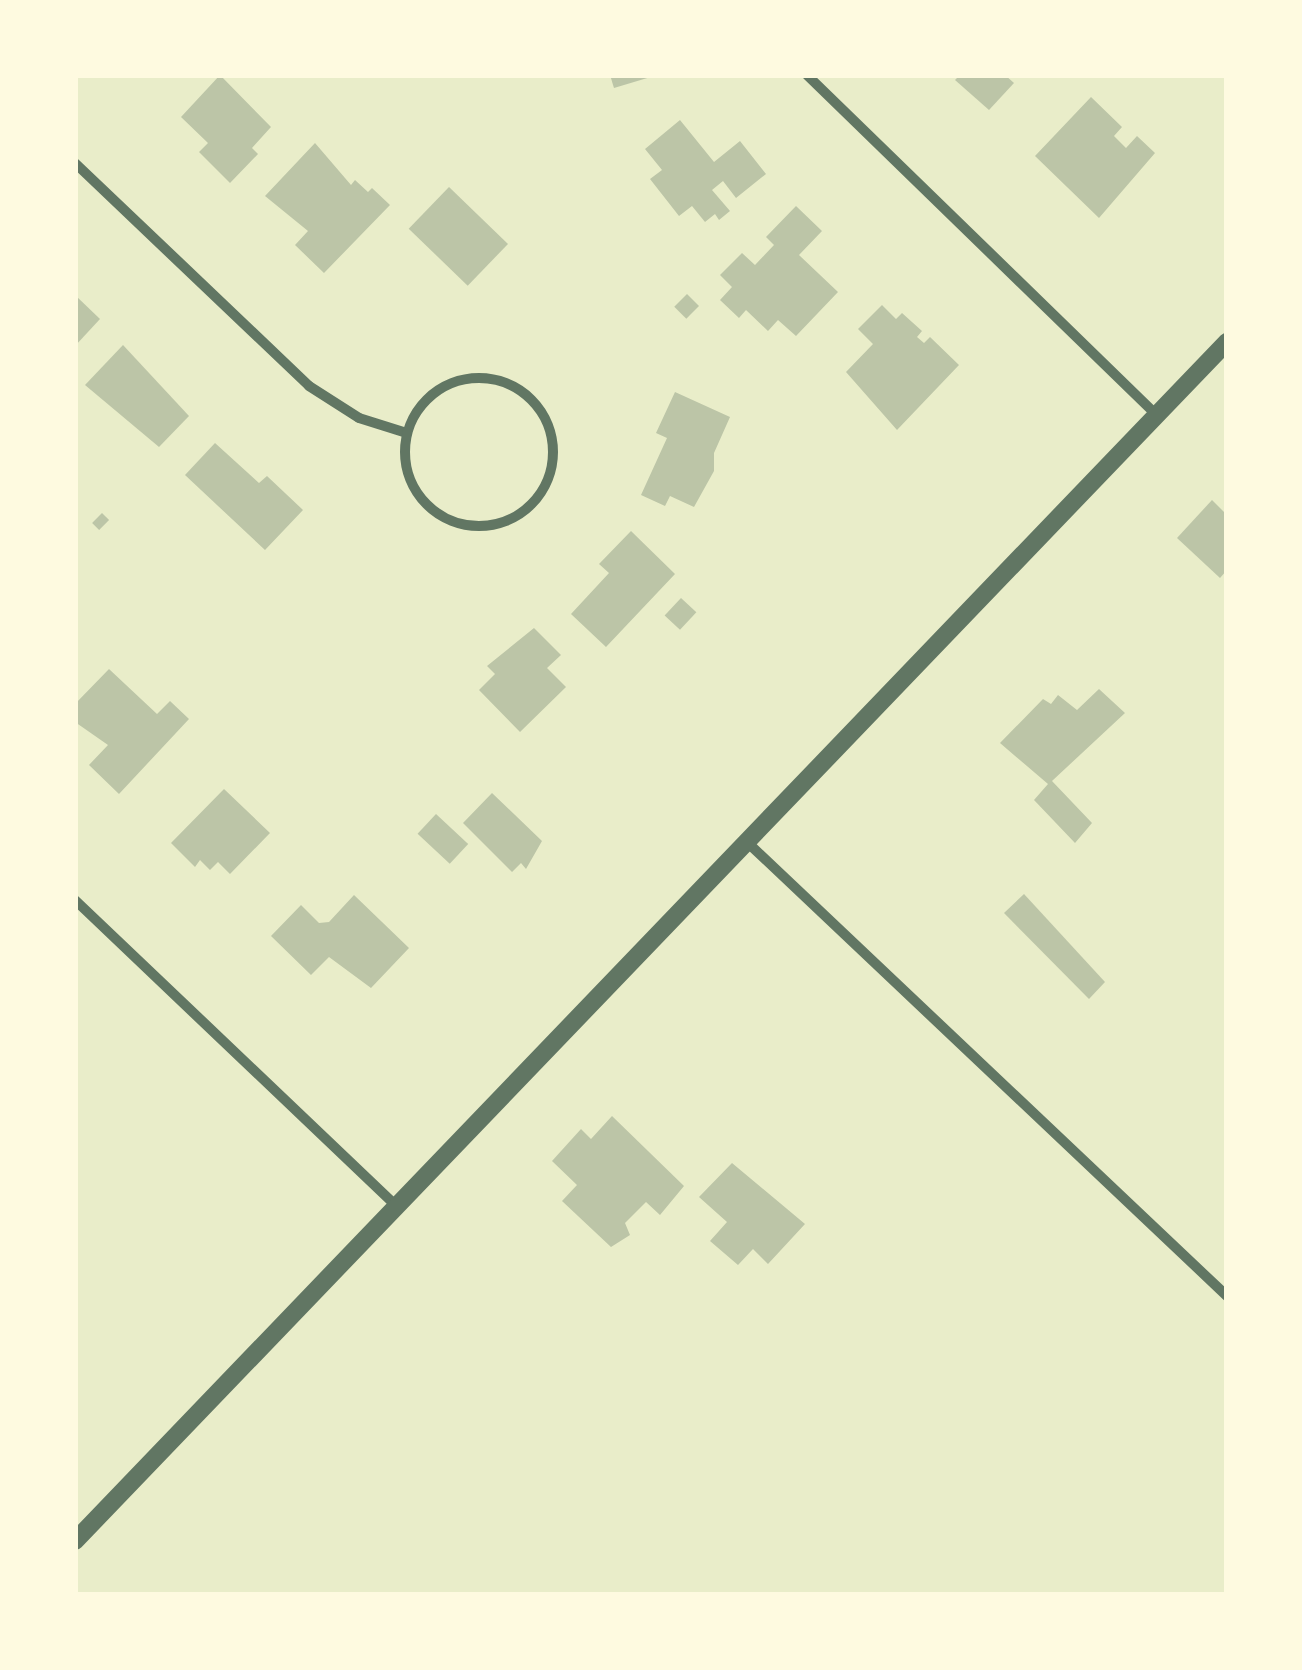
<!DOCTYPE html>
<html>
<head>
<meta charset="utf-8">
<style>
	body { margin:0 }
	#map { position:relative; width:1302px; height:1670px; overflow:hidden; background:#e9edc9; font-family:Signika,sans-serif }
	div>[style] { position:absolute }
	.building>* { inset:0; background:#bcc5a7; transform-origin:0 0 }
	.minor>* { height:10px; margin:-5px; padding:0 5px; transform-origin:5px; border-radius:5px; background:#617663 }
	.minor>.ring { margin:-5px; padding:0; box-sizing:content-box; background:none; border:10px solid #617663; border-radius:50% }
	.tertiary>* { height:18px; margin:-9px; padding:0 9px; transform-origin:9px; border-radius:9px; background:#617663 }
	span { translate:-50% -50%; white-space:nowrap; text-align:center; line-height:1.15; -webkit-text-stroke:9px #fefae0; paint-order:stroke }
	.frame { position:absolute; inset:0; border:78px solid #fefae0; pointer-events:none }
</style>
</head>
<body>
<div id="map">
	<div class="building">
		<i style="clip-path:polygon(220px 75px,271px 127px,252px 148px,258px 154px,230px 183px,199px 152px,208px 143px,181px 117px)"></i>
		<i style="clip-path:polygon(610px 75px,654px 75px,654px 76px,614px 88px)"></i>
		<i style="clip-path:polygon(960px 75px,1005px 75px,1014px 83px,989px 110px,955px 80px)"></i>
		<i style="clip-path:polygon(1091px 97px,1122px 127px,1114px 136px,1126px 148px,1137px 136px,1155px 153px,1099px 218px,1035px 156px)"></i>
		<i style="clip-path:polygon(680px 120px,714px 162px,740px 141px,766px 174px,736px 198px,723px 181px,712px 190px,730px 211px,719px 220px,715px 214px,705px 222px,692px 206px,679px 216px,650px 179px,662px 170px,645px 149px)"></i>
		<i style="clip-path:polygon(315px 143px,351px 185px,355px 180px,368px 192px,372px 188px,390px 205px,324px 273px,295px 245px,308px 231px,265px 196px)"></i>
		<i style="left:449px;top:187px;width:82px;height:58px;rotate:44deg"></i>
		<i style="clip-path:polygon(796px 206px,822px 231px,799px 255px,838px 292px,796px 336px,778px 320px,768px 331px,746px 310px,739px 318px,720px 300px,732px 287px,720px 275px,742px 253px,755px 265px,774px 245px,766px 237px)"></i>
		<i style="left:687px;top:294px;width:17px;height:18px;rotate:45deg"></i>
		<i style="clip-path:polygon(75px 295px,100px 319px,75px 346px)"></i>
		<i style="clip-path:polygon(882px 305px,896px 319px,902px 313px,922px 331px,917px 337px,924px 343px,930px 337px,959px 365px,897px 430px,846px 372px,873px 344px,858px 329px)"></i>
		<i style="clip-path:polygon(123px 345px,189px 416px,159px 447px,85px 385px)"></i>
		<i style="clip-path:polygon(675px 392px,730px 417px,714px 453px,714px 471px,694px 507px,670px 496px,665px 506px,641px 495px,667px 438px,656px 433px)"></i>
		<i style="clip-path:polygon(215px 443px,259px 483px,267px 476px,303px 510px,265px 550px,185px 475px)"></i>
		<i style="clip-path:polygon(1212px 500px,1227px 515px,1227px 570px,1220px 578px,1177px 538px)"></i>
		<i style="left:102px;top:513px;width:10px;height:14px;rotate:45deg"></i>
		<i style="clip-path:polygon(631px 531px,675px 574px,606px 647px,571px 614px,609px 573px,599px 564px)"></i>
		<i style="left:681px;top:598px;width:21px;height:24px;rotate:43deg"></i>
		<i style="clip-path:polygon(534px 628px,561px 655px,547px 668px,566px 687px,520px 732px,479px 690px,495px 674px,487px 666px)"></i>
		<i style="clip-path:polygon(109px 669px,157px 714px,170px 701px,189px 719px,119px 794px,89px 765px,108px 745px,75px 722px,75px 704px)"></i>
		<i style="clip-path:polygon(1099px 689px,1125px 713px,1052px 781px,1092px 823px,1075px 843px,1034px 800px,1048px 784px,1000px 743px,1043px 699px,1051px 704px,1058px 695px,1077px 710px)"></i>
		<i style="clip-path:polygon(224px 789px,270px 833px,230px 874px,218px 862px,210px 870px,200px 860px,195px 867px,171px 843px)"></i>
		<i style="clip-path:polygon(492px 793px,542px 841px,526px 869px,521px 863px,512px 872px,463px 823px)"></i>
		<i style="left:436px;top:814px;width:44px;height:27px;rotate:43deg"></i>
		<i style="clip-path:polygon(1024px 894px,1105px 982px,1089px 999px,1004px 913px)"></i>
		<i style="clip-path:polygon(354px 895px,409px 948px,371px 988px,329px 957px,311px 975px,271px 936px,301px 905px,319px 923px,329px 922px)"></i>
		<i style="clip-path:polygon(612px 1116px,684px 1186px,660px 1215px,646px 1202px,625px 1223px,630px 1235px,611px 1247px,562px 1201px,577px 1185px,552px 1161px,581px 1129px,591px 1139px)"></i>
		<i style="clip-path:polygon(732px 1163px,805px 1224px,768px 1264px,753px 1249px,738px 1265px,710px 1241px,727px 1222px,699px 1197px)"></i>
	</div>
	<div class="minor">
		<i style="left:807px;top:75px;width:488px;rotate:44.2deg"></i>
		<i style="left:75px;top:163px;width:323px;rotate:43.6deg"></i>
		<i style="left:309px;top:386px;width:59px;rotate:32.6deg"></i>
		<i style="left:359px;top:418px;width:50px;rotate:17.4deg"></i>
		<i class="ring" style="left:405px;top:378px;width:138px;height:138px"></i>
		<i style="left:747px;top:842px;width:661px;rotate:43.41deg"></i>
		<i style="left:75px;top:900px;width:445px;rotate:43.6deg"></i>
	</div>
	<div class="tertiary">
		<i style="left:75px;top:1541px;width:1663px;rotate:-46.15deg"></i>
	</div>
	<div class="frame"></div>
</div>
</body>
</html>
